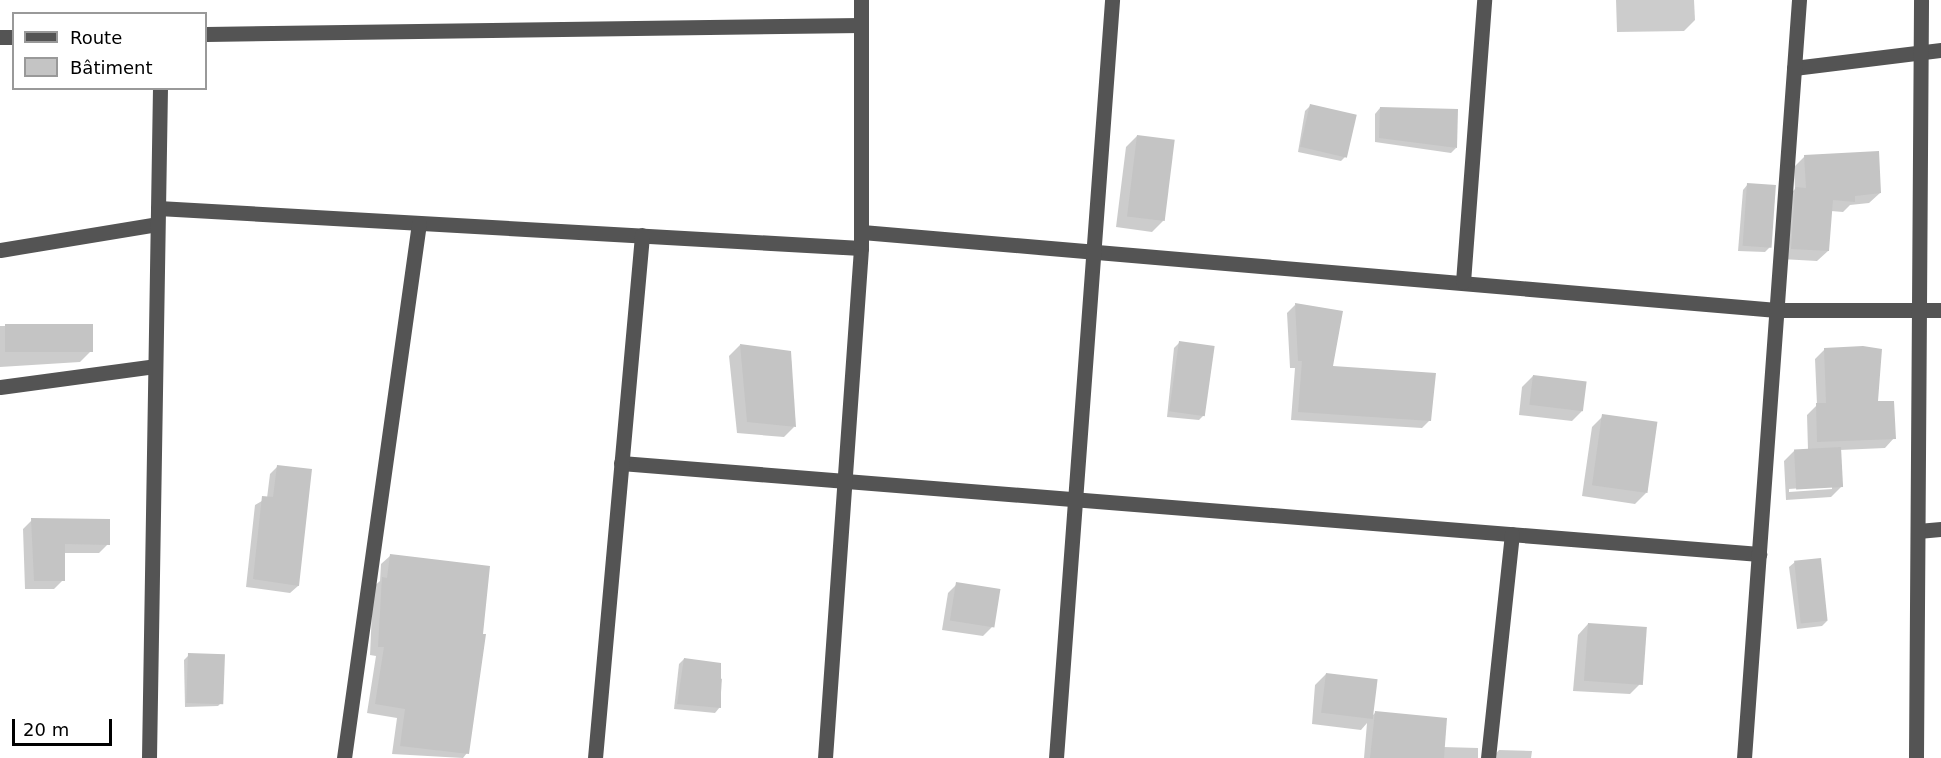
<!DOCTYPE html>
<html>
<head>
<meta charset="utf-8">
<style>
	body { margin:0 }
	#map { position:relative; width:1941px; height:758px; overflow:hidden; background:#fff; font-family:"DejaVu Sans",sans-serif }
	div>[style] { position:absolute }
	.shadow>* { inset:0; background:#0003 }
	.building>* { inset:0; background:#c4c4c4; transform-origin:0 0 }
	.minor>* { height:15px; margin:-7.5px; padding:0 7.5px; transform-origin:7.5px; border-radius:7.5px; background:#545454 }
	span { translate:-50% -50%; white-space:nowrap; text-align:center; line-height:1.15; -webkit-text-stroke:4.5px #fff; paint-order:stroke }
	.legend { position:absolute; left:12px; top:12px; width:195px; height:78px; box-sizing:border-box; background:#fff; border:2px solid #999; margin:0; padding:8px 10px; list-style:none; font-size:18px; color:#000 }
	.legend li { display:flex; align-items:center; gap:12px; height:30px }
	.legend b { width:30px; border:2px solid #999 }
	.scale { position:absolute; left:12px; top:719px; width:100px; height:27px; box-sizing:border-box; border:3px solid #000; border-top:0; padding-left:8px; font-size:18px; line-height:21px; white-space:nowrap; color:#000; -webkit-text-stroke:4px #fff; paint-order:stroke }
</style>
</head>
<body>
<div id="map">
	<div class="shadow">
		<i style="clip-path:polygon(1616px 0,1694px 0,1695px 20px,1684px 31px,1617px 32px)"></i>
		<i style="clip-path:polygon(1310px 106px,1346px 156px,1341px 161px,1298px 152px,1305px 111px)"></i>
		<i style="clip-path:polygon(1380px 108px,1456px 148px,1451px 153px,1375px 142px,1375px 114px)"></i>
		<i style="clip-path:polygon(1137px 136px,1163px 221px,1152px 232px,1116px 227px,1126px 147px)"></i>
		<i style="clip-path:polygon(1805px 156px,1880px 193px,1869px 203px,1850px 205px,1843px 212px,1831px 211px,1828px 251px,1817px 261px,1781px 259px,1785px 199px,1795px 189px,1794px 167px)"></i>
		<i style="clip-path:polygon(1748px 184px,1770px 247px,1765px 252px,1738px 251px,1743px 190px)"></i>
		<i style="clip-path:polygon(1295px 305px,1332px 368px,1430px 420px,1422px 428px,1291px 420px,1295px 368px,1290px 368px,1287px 313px)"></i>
		<i style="clip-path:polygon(0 326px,91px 326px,91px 351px,80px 362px,0 367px)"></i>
		<i style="clip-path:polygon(1179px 343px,1204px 415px,1199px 420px,1167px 417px,1174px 348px)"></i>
		<i style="clip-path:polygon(740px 345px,794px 427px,784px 437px,737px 433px,729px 356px)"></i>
		<i style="clip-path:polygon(evenodd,1825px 349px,1877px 403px,1894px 438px,1885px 448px,1840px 450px,1842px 486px,1831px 497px,1786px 500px,1784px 461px,1795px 450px,1808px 450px,1807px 415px,1817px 405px,1815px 359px,1825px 349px,1832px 486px,1832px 489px,1789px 492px,1789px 489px,1832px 486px)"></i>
		<i style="clip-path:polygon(1533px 376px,1583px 410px,1572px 421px,1519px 415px,1522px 387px)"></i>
		<i style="clip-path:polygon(1603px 416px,1646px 493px,1635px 504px,1582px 496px,1592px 427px)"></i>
		<i style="clip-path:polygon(278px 466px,298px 586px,290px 593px,246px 587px,255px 505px,267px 498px,270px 474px)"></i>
		<i style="clip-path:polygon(32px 520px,108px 544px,99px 553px,64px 553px,63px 580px,54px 589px,25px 589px,23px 529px)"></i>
		<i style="clip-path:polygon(390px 556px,467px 753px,463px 758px,392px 754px,397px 718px,367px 713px,376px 656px,370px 655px,373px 587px,380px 581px,381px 564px)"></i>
		<i style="clip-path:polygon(1795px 562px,1827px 621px,1822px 626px,1797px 629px,1789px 567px)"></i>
		<i style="clip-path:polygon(957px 584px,992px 627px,983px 636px,942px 630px,948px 593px)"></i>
		<i style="clip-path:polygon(1588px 624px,1641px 683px,1630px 694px,1573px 691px,1578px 635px)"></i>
		<i style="clip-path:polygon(189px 655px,223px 701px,218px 706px,185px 707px,184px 660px)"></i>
		<i style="clip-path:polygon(684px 659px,722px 679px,720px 707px,715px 713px,674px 709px,679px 664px)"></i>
		<i style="clip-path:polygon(1326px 674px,1372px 716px,1375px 713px,1443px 747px,1478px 748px,1478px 758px,1364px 758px,1367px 723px,1361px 730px,1312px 724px,1315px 685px)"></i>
		<i style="clip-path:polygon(1499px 750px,1532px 751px,1531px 758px,1492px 758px)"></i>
	</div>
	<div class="building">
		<i style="left:1310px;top:104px;width:48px;height:44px;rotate:13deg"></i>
		<i style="clip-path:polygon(1380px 107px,1458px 109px,1457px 148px,1379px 138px)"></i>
		<i style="left:1137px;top:135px;width:38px;height:82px;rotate:7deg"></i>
		<i style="clip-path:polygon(1879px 151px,1881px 193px,1855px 196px,1855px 202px,1833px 200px,1829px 251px,1791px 249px,1795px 187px,1806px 188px,1804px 155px)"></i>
		<i style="left:1747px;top:183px;width:29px;height:63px;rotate:4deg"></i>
		<i style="clip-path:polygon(1295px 303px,1343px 311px,1333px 366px,1436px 373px,1431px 421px,1298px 412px,1302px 361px,1298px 361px)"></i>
		<i style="left:5px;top:324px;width:88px;height:28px"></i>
		<i style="left:1179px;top:341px;width:36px;height:71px;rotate:8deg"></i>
		<i style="clip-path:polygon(740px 344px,791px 351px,796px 427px,747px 422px)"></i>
		<i style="clip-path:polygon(1863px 346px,1882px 349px,1878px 401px,1894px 401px,1896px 439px,1817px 442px,1816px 403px,1826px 403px,1824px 348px)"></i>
		<i style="left:1533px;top:375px;width:54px;height:30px;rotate:7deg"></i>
		<i style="left:1602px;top:414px;width:56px;height:72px;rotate:8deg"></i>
		<i style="left:1841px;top:447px;width:40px;height:47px;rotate:87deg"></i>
		<i style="clip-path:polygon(277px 465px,312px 469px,299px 586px,253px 579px,262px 496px,273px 497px)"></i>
		<i style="clip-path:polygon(31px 518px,110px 519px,110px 545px,65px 544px,65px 581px,34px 581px)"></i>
		<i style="clip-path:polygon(390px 554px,490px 566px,483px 634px,486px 634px,469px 754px,400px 746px,405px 709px,375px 704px,384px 647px,378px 647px,382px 577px,387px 578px)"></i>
		<i style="left:1821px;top:558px;width:63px;height:27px;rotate:84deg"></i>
		<i style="left:956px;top:582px;width:45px;height:39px;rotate:9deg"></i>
		<i style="left:1588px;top:623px;width:59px;height:58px;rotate:4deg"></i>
		<i style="left:188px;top:653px;width:37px;height:50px;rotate:2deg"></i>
		<i style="clip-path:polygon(684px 658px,721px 663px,721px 708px,677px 704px)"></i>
		<i style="left:1326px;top:673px;width:52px;height:40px;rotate:7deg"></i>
		<i style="clip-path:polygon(1375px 711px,1447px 718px,1444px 758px,1370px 758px)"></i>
	</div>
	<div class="minor">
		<i style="left:206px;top:34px;width:655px;rotate:-0.79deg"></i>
		<i style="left:0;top:37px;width:14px"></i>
		<i style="left:1794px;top:68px;width:148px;rotate:-7deg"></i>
		<i style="left:158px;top:208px;width:704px;rotate:3.26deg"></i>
		<i style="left:862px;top:232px;width:918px;rotate:4.87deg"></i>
		<i style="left:1777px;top:310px;width:164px"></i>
		<i style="left:0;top:250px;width:159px;rotate:-9.4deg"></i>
		<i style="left:1463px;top:282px;width:283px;rotate:-85.7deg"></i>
		<i style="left:0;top:387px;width:156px;rotate:-7.7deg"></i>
		<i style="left:621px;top:463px;width:1142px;rotate:4.57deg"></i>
		<i style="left:1918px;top:531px;width:23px;rotate:-5deg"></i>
		<i style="left:149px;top:758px;width:670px;rotate:-89.06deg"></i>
		<i style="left:344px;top:758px;width:540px;rotate:-82.02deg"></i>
		<i style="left:595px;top:758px;width:525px;rotate:-84.86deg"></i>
		<i style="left:825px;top:758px;width:511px;rotate:-85.96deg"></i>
		<i style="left:861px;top:248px;width:248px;rotate:-90deg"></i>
		<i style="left:1056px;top:758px;width:760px;rotate:-85.77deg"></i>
		<i style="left:1488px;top:758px;width:225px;rotate:-83.9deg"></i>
		<i style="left:1744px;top:758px;width:760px;rotate:-85.85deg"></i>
		<i style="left:1916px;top:758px;width:758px;rotate:-89.62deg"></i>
	</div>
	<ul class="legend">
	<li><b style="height:8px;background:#545454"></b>Route</li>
	<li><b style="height:16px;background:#c4c4c4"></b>Bâtiment</li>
	</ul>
	<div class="scale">20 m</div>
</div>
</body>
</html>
